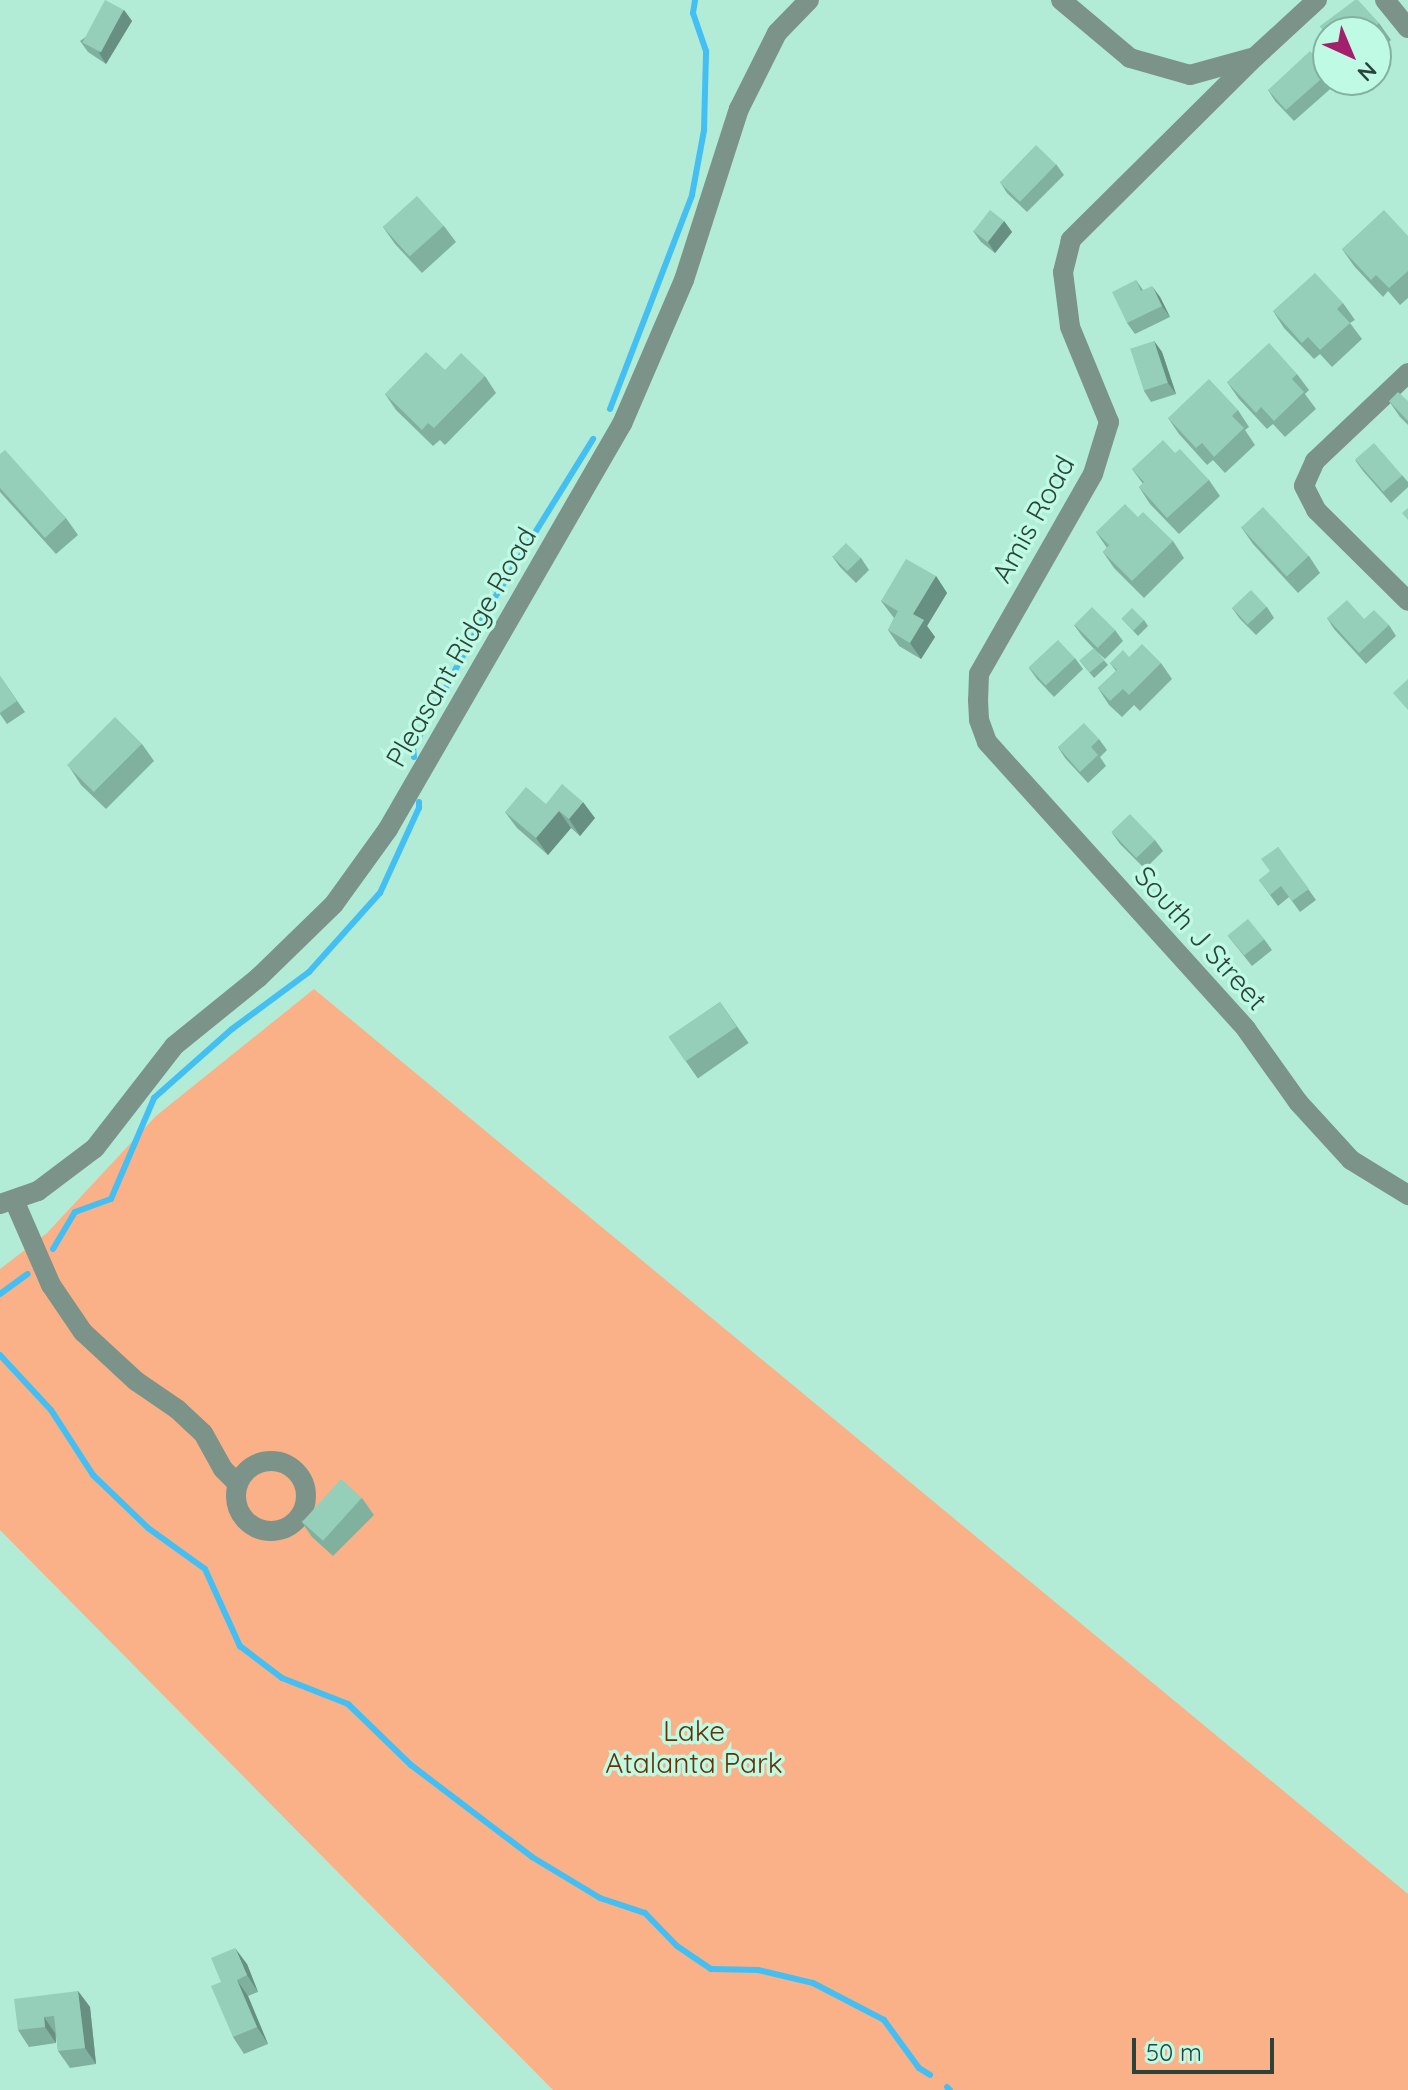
<!DOCTYPE html>
<html>
<head>
<meta charset="utf-8">
<style>
	body { margin:0 }
	#map { position:relative; width:1408px; height:2090px; overflow:hidden; background:#b2ecd7; font-family:Quicksand,sans-serif }
	div>[style] { position:absolute }
	.green>* { inset:0; background:#fbb187 }
	.stream>* { height:6px; margin:-3px; padding:0 3px; transform-origin:3px; border-radius:3px; background:#44bff4 }
	.minor>* { height:20px; margin:-10px; padding:0 10px; transform-origin:10px; border-radius:10px; background:#7c938a }
	.minor>.ring { margin:-10px; padding:0; box-sizing:content-box; background:none; border:20px solid #7c938a; border-radius:50% }
	.wall>* { inset:0; background:#80b19f; transform-origin:0 0 }
	.shaded-wall>* { inset:0; background:#689082 }
	.building>* { inset:0; background:#95ceb9; transform-origin:0 0 }
	span { translate:-50% -50%; white-space:nowrap; text-align:center; line-height:1.15; -webkit-text-stroke:7px #bffae5; paint-order:stroke }
	.street-label { font-size:28px; color:#2b433a }
	.park-label { font-size:28px; color:#693004 }
	.north { position:absolute; left:1312px; top:16px; width:80px; height:80px; box-sizing:border-box; background:#bffae5; border:2px solid #84b1a1; border-radius:50%; rotate:136deg; font-size:22px; font-weight:700; line-height:32px; text-align:center; color:#2b433a }
	.north::after { content:''; display:block; margin:auto; width:28px; height:36px; background:#a4206d; clip-path:polygon(50% 0,100% 100%,50% 72%,0 100%) }
	.scale { position:absolute; left:1132px; top:2038px; width:142px; height:36px; box-sizing:border-box; border:4px solid #2b433a; border-top:0; padding-left:10px; font-size:24px; line-height:28px; white-space:nowrap; color:#2b433a; -webkit-text-stroke:6px #bffae5; paint-order:stroke }
</style>
</head>
<body>
<div id="map">
	<div class="green">
		<i style="clip-path:polygon(314px 989px,1408px 1894px,1408px 2090px,553px 2090px,0 1530px,0 1269px,47px 1233px,156px 1116px)"></i>
	</div>
	<div class="stream">
		<i style="left:610px;top:409px;width:229px;rotate:-69deg"></i>
		<i style="left:692px;top:195px;width:66px;rotate:-79.5deg"></i>
		<i style="left:704px;top:130px;width:79px;rotate:-88.5deg"></i>
		<i style="left:706px;top:51px;width:40px;rotate:-108.9deg"></i>
		<i style="left:693px;top:13px;width:13px;rotate:-81deg"></i>
		<i style="left:414px;top:757px;width:9px;rotate:-96deg"></i>
		<i style="left:413px;top:748px;width:166px;rotate:-61.6deg"></i>
		<i style="left:492px;top:602px;width:192px;rotate:-58.2deg"></i>
		<i style="left:53px;top:1249px;width:43px;rotate:-59.3deg"></i>
		<i style="left:75px;top:1212px;width:38px;rotate:-20deg"></i>
		<i style="left:111px;top:1199px;width:110px;rotate:-66.9deg"></i>
		<i style="left:154px;top:1098px;width:104px;rotate:-41.5deg"></i>
		<i style="left:232px;top:1029px;width:96px;rotate:-36.5deg"></i>
		<i style="left:309px;top:972px;width:106px;rotate:-48.1deg"></i>
		<i style="left:380px;top:893px;width:94px;rotate:-65.4deg"></i>
		<i style="left:419px;top:808px;width:6px;rotate:-90deg"></i>
		<i style="left:0;top:1294px;width:34px;rotate:-36deg"></i>
		<i style="left:0;top:1355px;width:75px;rotate:47.2deg"></i>
		<i style="left:51px;top:1410px;width:77px;rotate:57.1deg"></i>
		<i style="left:93px;top:1475px;width:76px;rotate:43.9deg"></i>
		<i style="left:148px;top:1528px;width:70px;rotate:35.7deg"></i>
		<i style="left:205px;top:1569px;width:85px;rotate:65.6deg"></i>
		<i style="left:240px;top:1646px;width:53px;rotate:37.3deg"></i>
		<i style="left:282px;top:1678px;width:71px;rotate:21.5deg"></i>
		<i style="left:348px;top:1704px;width:88px;rotate:44.1deg"></i>
		<i style="left:411px;top:1765px;width:152px;rotate:37.2deg"></i>
		<i style="left:532px;top:1857px;width:79px;rotate:31.1deg"></i>
		<i style="left:600px;top:1898px;width:47px;rotate:18.4deg"></i>
		<i style="left:645px;top:1913px;width:46px;rotate:45.9deg"></i>
		<i style="left:677px;top:1946px;width:41px;rotate:34.1deg"></i>
		<i style="left:711px;top:1969px;width:47px;rotate:1.2deg"></i>
		<i style="left:758px;top:1970px;width:57px;rotate:13.3deg"></i>
		<i style="left:813px;top:1983px;width:80px;rotate:27.5deg"></i>
		<i style="left:884px;top:2020px;width:59px;rotate:53.9deg"></i>
		<i style="left:919px;top:2068px;width:13px;rotate:32deg"></i>
		<i style="left:947px;top:2087px;width:4px;rotate:45deg"></i>
	</div>
	<div class="minor">
		<i style="left:1061px;top:0;width:90px;rotate:40deg"></i>
		<i style="left:1130px;top:58px;width:62px;rotate:15.8deg"></i>
		<i style="left:1190px;top:75px;width:63px;rotate:-15.6deg"></i>
		<i style="left:1317px;top:0;width:84px;rotate:137.4deg"></i>
		<i style="left:1255px;top:57px;width:260px;rotate:135.2deg"></i>
		<i style="left:1071px;top:240px;width:33px;rotate:104deg"></i>
		<i style="left:1063px;top:272px;width:55px;rotate:82.7deg"></i>
		<i style="left:1070px;top:327px;width:103px;rotate:67.7deg"></i>
		<i style="left:1109px;top:422px;width:54px;rotate:107.1deg"></i>
		<i style="left:1093px;top:474px;width:230px;rotate:119.7deg"></i>
		<i style="left:979px;top:674px;width:26px;rotate:92deg"></i>
		<i style="left:978px;top:700px;width:20px;rotate:87deg"></i>
		<i style="left:979px;top:720px;width:23px;rotate:70deg"></i>
		<i style="left:987px;top:742px;width:387px;rotate:47.9deg"></i>
		<i style="left:1246px;top:1029px;width:90px;rotate:54.5deg"></i>
		<i style="left:1298px;top:1102px;width:79px;rotate:47.6deg"></i>
		<i style="left:1351px;top:1160px;width:67px;rotate:31.6deg"></i>
		<i style="left:1385px;top:0;width:36px;rotate:51deg"></i>
		<i style="left:1408px;top:373px;width:128px;rotate:136.6deg"></i>
		<i style="left:1315px;top:461px;width:27px;rotate:114deg"></i>
		<i style="left:1304px;top:486px;width:27px;rotate:63deg"></i>
		<i style="left:1316px;top:510px;width:129px;rotate:44.7deg"></i>
		<i style="left:14px;top:1200px;width:93px;rotate:66.5deg"></i>
		<i style="left:51px;top:1285px;width:57px;rotate:55.8deg"></i>
		<i style="left:83px;top:1332px;width:72px;rotate:42.8deg"></i>
		<i style="left:136px;top:1381px;width:50px;rotate:34.3deg"></i>
		<i style="left:177px;top:1409px;width:35px;rotate:43deg"></i>
		<i style="left:203px;top:1433px;width:41px;rotate:60.9deg"></i>
		<i style="left:223px;top:1469px;width:21px;rotate:45deg"></i>
		<i style="left:0;top:1204px;width:40px;rotate:-18.9deg"></i>
		<i style="left:38px;top:1191px;width:71px;rotate:-37deg"></i>
		<i style="left:95px;top:1148px;width:129px;rotate:-52.2deg"></i>
		<i style="left:174px;top:1046px;width:108px;rotate:-39deg"></i>
		<i style="left:258px;top:978px;width:106px;rotate:-44.2deg"></i>
		<i style="left:334px;top:904px;width:92px;rotate:-54.2deg"></i>
		<i style="left:388px;top:829px;width:468px;rotate:-60deg"></i>
		<i style="left:622px;top:424px;width:157px;rotate:-66.7deg"></i>
		<i style="left:684px;top:280px;width:180px;rotate:-72.2deg"></i>
		<i style="left:739px;top:109px;width:85px;rotate:-63.4deg"></i>
		<i style="left:777px;top:33px;width:46px;rotate:-45.9deg"></i>
		<i class="ring" style="left:236px;top:1461px;width:50px;height:50px"></i>
	</div>
	<div class="wall">
		<i style="clip-path:polygon(124px 10px,132px 21px,106px 64px,88px 52px,80px 41px)"></i>
		<i style="clip-path:polygon(1379px 23px,1391px 40px,1376px 53px,1376px 32px,1328px 32px,1328px 37px,1320px 26px)"></i>
		<i style="clip-path:polygon(1328px 71px,1328px 80px,1334px 80px,1337px 83px,1294px 121px,1275px 101px,1268px 90px)"></i>
		<i style="clip-path:polygon(1056px 164px,1064px 175px,1027px 212px,1007px 193px,1000px 182px)"></i>
		<i style="clip-path:polygon(1004px 221px,1012px 232px,995px 253px,981px 242px,973px 231px)"></i>
		<i style="clip-path:polygon(444px 226px,456px 242px,422px 273px,395px 244px,383px 227px)"></i>
		<i style="clip-path:polygon(1408px 236px,1408px 298px,1400px 305px,1388px 291px,1383px 297px,1354px 266px,1342px 249px)"></i>
		<i style="clip-path:polygon(1136px 280px,1143px 290px,1160px 297px,1170px 317px,1135px 334px,1127px 323px)"></i>
		<i style="clip-path:polygon(1343px 303px,1355px 320px,1350px 323px,1362px 339px,1332px 367px,1320px 354px,1314px 359px,1284px 328px,1273px 311px)"></i>
		<i style="clip-path:polygon(1154px 341px,1162px 352px,1176px 394px,1151px 402px,1144px 391px)"></i>
		<i style="clip-path:polygon(445px 370px,485px 376px,496px 393px,445px 445px,440px 440px,433px 446px,396px 410px,385px 394px)"></i>
		<i style="clip-path:polygon(1297px 374px,1309px 390px,1305px 394px,1316px 409px,1285px 437px,1273px 424px,1267px 429px,1239px 399px,1227px 382px)"></i>
		<i style="clip-path:polygon(1389px 401px,1408px 401px,1408px 425px,1400px 417px)"></i>
		<i style="clip-path:polygon(1238px 410px,1249px 427px,1245px 430px,1255px 445px,1225px 473px,1213px 460px,1207px 465px,1179px 434px,1168px 418px)"></i>
		<i style="clip-path:polygon(1175px 453px,1209px 480px,1220px 496px,1179px 534px,1150px 504px,1139px 487px,1143px 484px,1132px 469px)"></i>
		<i style="clip-path:polygon(0 454px,66px 518px,78px 535px,56px 554px,0 492px)"></i>
		<i style="clip-path:polygon(1355px 460px,1402px 475px,1408px 482px,1408px 487px,1391px 503px,1363px 471px)"></i>
		<i style="clip-path:polygon(1138px 517px,1173px 541px,1184px 558px,1144px 598px,1114px 568px,1103px 552px,1107px 548px,1096px 532px)"></i>
		<i style="clip-path:polygon(1241px 527px,1309px 556px,1320px 573px,1298px 593px,1253px 544px)"></i>
		<i style="clip-path:polygon(832px 556px,861px 558px,869px 570px,856px 583px,840px 567px)"></i>
		<i style="clip-path:polygon(936px 576px,947px 593px,927px 626px,935px 637px,921px 659px,899px 646px,888px 630px,894px 618px,881px 601px)"></i>
		<i style="clip-path:polygon(1267px 607px,1274px 618px,1256px 635px,1240px 619px,1232px 608px)"></i>
		<i style="clip-path:polygon(1327px 618px,1364px 619px,1389px 625px,1396px 636px,1366px 664px,1334px 629px)"></i>
		<i style="clip-path:polygon(1122px 619px,1144px 620px,1148px 626px,1138px 636px)"></i>
		<i style="clip-path:polygon(1074px 625px,1115px 630px,1123px 641px,1105px 659px,1095px 650px,1108px 665px,1094px 678px,1080px 661px,1094px 649px,1082px 636px)"></i>
		<i style="clip-path:polygon(1129px 657px,1161px 663px,1172px 679px,1140px 711px,1134px 705px,1122px 717px,1109px 705px,1098px 688px,1116px 671px,1110px 663px)"></i>
		<i style="clip-path:polygon(1075px 658px,1083px 669px,1054px 697px,1037px 679px,1029px 668px)"></i>
		<i style="clip-path:polygon(0 676px,25px 712px,7px 724px,0 714px)"></i>
		<i style="clip-path:polygon(1099px 739px,1107px 750px,1100px 757px,1106px 766px,1088px 783px,1065px 758px,1058px 747px)"></i>
		<i style="clip-path:polygon(142px 744px,154px 761px,106px 809px,81px 785px,70px 768px)"></i>
		<i style="clip-path:polygon(546px 804px,595px 818px,580px 836px,571px 828px,548px 855px,517px 828px,505px 812px)"></i>
		<i style="clip-path:polygon(1112px 833px,1155px 840px,1163px 851px,1145px 869px,1120px 844px)"></i>
		<i style="clip-path:polygon(1278px 847px,1316px 900px,1300px 912px,1289px 897px,1278px 906px,1259px 880px,1270px 872px)"></i>
		<i style="clip-path:polygon(1228px 936px,1264px 939px,1272px 950px,1252px 966px)"></i>
		<i style="left:720px;top:1002px;width:50px;height:62px;rotate:55deg"></i>
		<i style="clip-path:polygon(362px 1498px,374px 1515px,333px 1556px,312px 1537px,301px 1521px)"></i>
		<i style="clip-path:polygon(247px 1964px,258px 1992px,248px 1996px,268px 2044px,244px 2054px,233px 2037px,221px 1982px)"></i>
		<i style="clip-path:polygon(78px 1991px,90px 2007px,96px 2064px,70px 2068px,58px 2051px,56px 2033px,56px 2043px,29px 2047px,18px 2030px)"></i>
	</div>
	<div class="shaded-wall">
		<i style="clip-path:polygon(124px 10px,132px 21px,106px 64px,99px 53px)"></i>
		<i style="clip-path:polygon(1004px 221px,1012px 232px,995px 253px,988px 242px)"></i>
		<i style="clip-path:polygon(1152px 286px,1160px 297px,1170px 317px,1162px 306px)"></i>
		<i style="clip-path:polygon(1154px 341px,1162px 352px,1176px 394px,1168px 383px)"></i>
		<i style="clip-path:polygon(936px 576px,947px 593px,927px 626px,935px 637px,921px 659px,910px 643px,913px 614px)"></i>
		<i style="clip-path:polygon(583px 802px,595px 818px,580px 836px,569px 819px)"></i>
		<i style="clip-path:polygon(559px 811px,571px 828px,548px 855px,536px 838px)"></i>
		<i style="clip-path:polygon(235px 1948px,247px 1964px,258px 1992px,247px 1975px)"></i>
		<i style="clip-path:polygon(237px 1980px,248px 1996px,268px 2044px,257px 2027px)"></i>
		<i style="clip-path:polygon(78px 1991px,90px 2007px,96px 2064px,85px 2048px)"></i>
		<i style="clip-path:polygon(44px 2017px,55px 2033px,56px 2043px,45px 2027px)"></i>
	</div>
	<div class="building">
		<i style="left:105px;top:0;width:21px;height:48px;rotate:28deg"></i>
		<i style="clip-path:polygon(1355px 0,1358px 0,1379px 23px,1370px 32px,1328px 32px,1328px 35px,1320px 26px)"></i>
		<i style="clip-path:polygon(1310px 51px,1328px 71px,1328px 73px,1286px 110px,1268px 90px)"></i>
		<i style="left:1036px;top:145px;width:28px;height:52px;rotate:44deg"></i>
		<i style="left:417px;top:196px;width:40px;height:46px;rotate:48deg"></i>
		<i style="left:990px;top:210px;width:18px;height:27px;rotate:38deg"></i>
		<i style="clip-path:polygon(1384px 210px,1408px 236px,1408px 271px,1389px 288px,1376px 275px,1371px 280px,1342px 249px)"></i>
		<i style="clip-path:polygon(1315px 273px,1343px 303px,1337px 309px,1350px 323px,1320px 350px,1308px 337px,1302px 343px,1273px 311px)"></i>
		<i style="clip-path:polygon(1136px 280px,1141px 291px,1152px 286px,1162px 306px,1127px 323px,1112px 292px)"></i>
		<i style="left:1154px;top:341px;width:44px;height:25px;rotate:72deg"></i>
		<i style="clip-path:polygon(1269px 343px,1297px 374px,1292px 379px,1304px 392px,1274px 421px,1261px 407px,1256px 413px,1227px 382px)"></i>
		<i style="clip-path:polygon(426px 352px,445px 370px,461px 353px,485px 376px,434px 428px,428px 423px,422px 430px,385px 394px)"></i>
		<i style="clip-path:polygon(1209px 379px,1238px 410px,1232px 416px,1244px 428px,1214px 457px,1202px 443px,1196px 448px,1168px 418px)"></i>
		<i style="clip-path:polygon(1398px 392px,1408px 401px,1408px 421px,1389px 401px)"></i>
		<i style="clip-path:polygon(1163px 440px,1175px 453px,1180px 449px,1209px 480px,1167px 518px,1139px 487px,1144px 482px,1132px 469px)"></i>
		<i style="left:1374px;top:443px;width:43px;height:25px;rotate:49deg"></i>
		<i style="clip-path:polygon(5px 450px,66px 518px,45px 538px,0 488px,0 454px)"></i>
		<i style="clip-path:polygon(1125px 504px,1138px 517px,1143px 512px,1173px 541px,1132px 581px,1103px 552px,1109px 545px,1096px 532px)"></i>
		<i style="left:1263px;top:507px;width:67px;height:30px;rotate:47deg"></i>
		<i style="clip-path:polygon(1408px 508px,1408px 520px,1402px 513px)"></i>
		<i style="left:846px;top:543px;width:21px;height:19px;rotate:45deg"></i>
		<i style="clip-path:polygon(906px 559px,936px 576px,913px 614px,924px 620px,910px 643px,888px 630px,898px 611px,881px 601px)"></i>
		<i style="left:1251px;top:590px;width:23px;height:26px;rotate:47deg"></i>
		<i style="clip-path:polygon(1347px 600px,1364px 619px,1374px 610px,1389px 625px,1359px 653px,1327px 618px)"></i>
		<i style="left:1092px;top:607px;width:33px;height:25px;rotate:45deg"></i>
		<i style="left:1132px;top:608px;width:17px;height:15px;rotate:45deg"></i>
		<i style="left:1058px;top:640px;width:25px;height:40px;rotate:47deg"></i>
		<i style="clip-path:polygon(1142px 644px,1161px 663px,1129px 695px,1123px 689px,1110px 701px,1098px 688px,1117px 670px,1110px 663px,1123px 650px,1129px 657px)"></i>
		<i style="left:1094px;top:648px;width:16px;height:19px;rotate:50deg"></i>
		<i style="clip-path:polygon(0 676px,17px 701px,0 713px)"></i>
		<i style="clip-path:polygon(1408px 679px,1408px 710px,1393px 693px)"></i>
		<i style="left:115px;top:717px;width:38px;height:68px;rotate:45deg"></i>
		<i style="clip-path:polygon(1084px 723px,1099px 739px,1091px 747px,1098px 755px,1080px 772px,1058px 747px)"></i>
		<i style="clip-path:polygon(562px 784px,583px 802px,569px 819px,559px 811px,536px 838px,505px 812px,526px 787px,546px 804px)"></i>
		<i style="left:1130px;top:814px;width:36px;height:26px;rotate:46deg"></i>
		<i style="clip-path:polygon(1278px 847px,1309px 889px,1292px 901px,1281px 886px,1270px 895px,1259px 880px,1270px 871px,1261px 859px)"></i>
		<i style="left:1248px;top:919px;width:26px;height:26px;rotate:51deg"></i>
		<i style="left:720px;top:1002px;width:30px;height:62px;rotate:56deg"></i>
		<i style="left:341px;top:1479px;width:28px;height:58px;rotate:42deg"></i>
		<i style="clip-path:polygon(235px 1948px,247px 1975px,237px 1980px,257px 2027px,233px 2037px,211px 1986px,221px 1982px,211px 1958px)"></i>
		<i style="clip-path:polygon(78px 1991px,85px 2048px,58px 2051px,54px 2016px,44px 2017px,45px 2027px,18px 2030px,14px 1999px)"></i>
	</div>
	<div class="street-label">
		<span style="left:1033px;top:519px;rotate:-61deg">Amis Road</span>
		<span style="left:461px;top:647px;rotate:-60deg">Pleasant Ridge Road</span>
		<span style="left:1201px;top:938px;rotate:48deg">South J Street</span>
	</div>
	<div class="park-label">
		<span style="left:694px;top:1747px">Lake<br>Atalanta Park</span>
	</div>
	<div class="north">N</div>
	<div class="scale">50 m</div>
</div>
</body>
</html>
